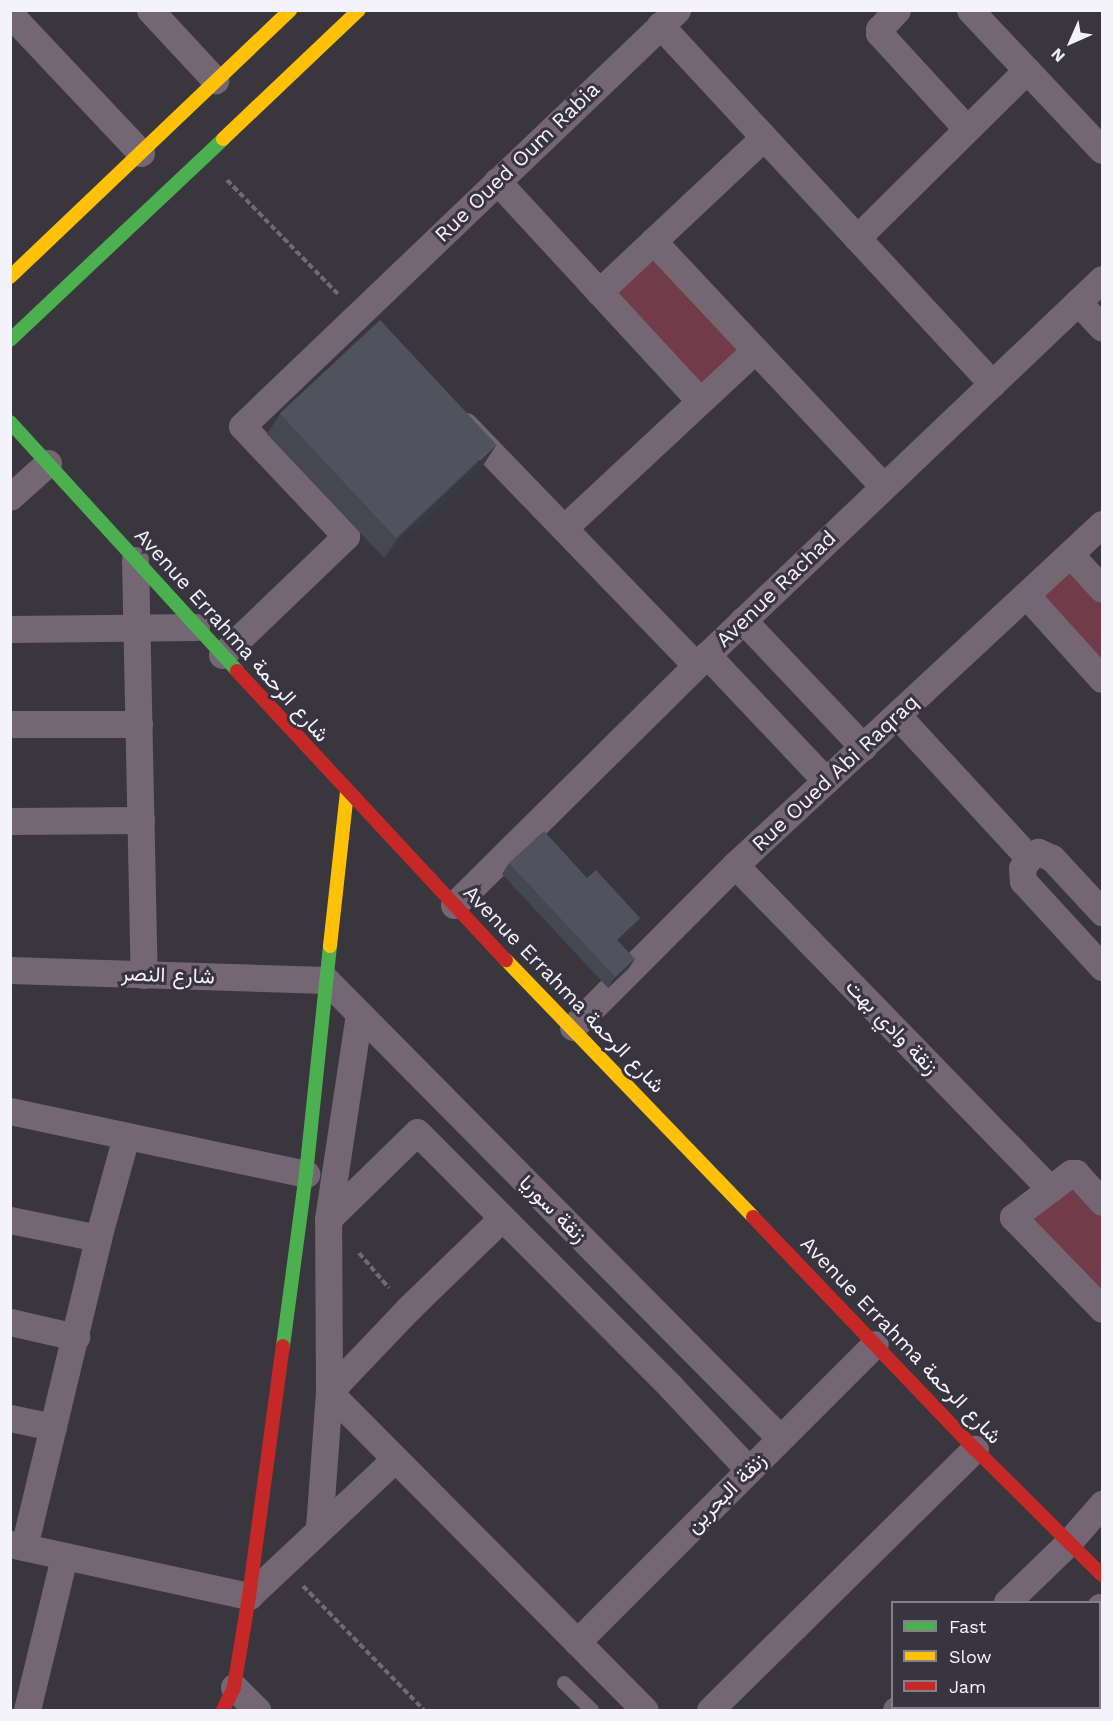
<!DOCTYPE html>
<html>
<head>
<meta charset="utf-8">
<style>
	body { margin:0 }
	#map { position:relative; width:1113px; height:1721px; overflow:hidden; background:#39373d; font-family:"Work Sans",Vazirmatn,sans-serif }
	div>[style] { position:absolute }
	.green>* { inset:0; background:#723b4a; transform-origin:0 0 }
	.path>* { height:4px; margin-top:-2px; transform-origin:0; background:repeating-linear-gradient(90deg,#726a73 0 6px,transparent 0 9px) }
	.lane>* { height:14px; margin:-7px; padding:0 7px; transform-origin:7px; border-radius:7px; background:#746773 }
	.street>* { height:27px; margin:-13.5px; padding:0 13.5px; transform-origin:13.5px; border-radius:13.5px; background:#746773 }
	.fast>* { height:14px; margin:-7px; padding:0 7px; transform-origin:7px; border-radius:7px; background:#4caf50 }
	.slow>* { height:14px; margin:-7px; padding:0 7px; transform-origin:7px; border-radius:7px; background:#ffc107 }
	.jam>* { height:14px; margin:-7px; padding:0 7px; transform-origin:7px; border-radius:7px; background:#c62828 }
	.wall>* { inset:0; background:#454752 }
	.shaded-wall>* { inset:0; background:#383942 }
	.building>* { inset:0; background:#50525f; transform-origin:0 0 }
	span { translate:-50% -50%; white-space:nowrap; text-align:center; line-height:1.15; -webkit-text-stroke:6px #383440; paint-order:stroke }
	.street-label { font-size:21px; color:#f4f2fa }
	.frame { position:absolute; inset:0; border:12px solid #f4f2fa; pointer-events:none }
	.legend { position:absolute; left:891px; top:1601px; width:210px; height:108px; box-sizing:border-box; background:#383440; border:2px solid #83808a; margin:0; padding:8px 10px; list-style:none; font-size:18px; color:#f4f2fa }
	.legend li { display:flex; align-items:center; gap:12px; height:30px }
	.legend b { width:30px; border:2px solid #83808a }
	.north { position:absolute; left:1041px; top:12px; width:60px; height:60px; -webkit-text-stroke:4px #383440; paint-order:stroke; rotate:225deg; font-size:16px; font-weight:700; line-height:24px; text-align:center; color:#f4f2fa }
	.north::after { content:''; display:block; margin:auto; width:21px; height:27px; background:#f4f2fa; clip-path:polygon(50% 0,100% 100%,50% 72%,0 100%) }
</style>
</head>
<body>
<div id="map">
	<div class="green">
		<i style="left:653px;top:241px;width:149px;height:74px;rotate:47deg"></i>
		<i style="clip-path:polygon(1070px 554px,1102px 590px,1102px 670px,1026px 595px)"></i>
		<i style="clip-path:polygon(1075px 1178px,1102px 1211px,1102px 1305px,1016px 1215px)"></i>
	</div>
	<div class="path">
		<i style="left:227px;top:180px;width:161px;rotate:45.8deg"></i>
		<i style="left:359px;top:1253px;width:46px;rotate:49.4deg"></i>
		<i style="left:303px;top:1586px;width:173px;rotate:45.7deg"></i>
	</div>
	<div class="lane">
		<i style="left:564px;top:1683px;width:39px;rotate:44deg"></i>
	</div>
	<div class="street">
		<i style="left:150px;top:10px;width:96px;rotate:47.1deg"></i>
		<i style="left:897px;top:10px;width:26px;rotate:133deg"></i>
		<i style="left:879px;top:29px;width:4px;rotate:90deg"></i>
		<i style="left:879px;top:33px;width:129px;rotate:47.5deg"></i>
		<i style="left:970px;top:10px;width:192px;rotate:46.7deg"></i>
		<i style="left:10px;top:14px;width:191px;rotate:46.7deg"></i>
		<i style="left:660px;top:25px;width:489px;rotate:47.2deg"></i>
		<i style="left:497px;top:181px;width:298px;rotate:47.3deg"></i>
		<i style="left:857px;top:238px;width:239px;rotate:-44.7deg"></i>
		<i style="left:653px;top:241px;width:336px;rotate:46.8deg"></i>
		<i style="left:599px;top:292px;width:226px;rotate:-43.2deg"></i>
		<i style="left:1078px;top:302px;width:35px;rotate:47deg"></i>
		<i style="left:465px;top:426px;width:332px;rotate:46deg"></i>
		<i style="left:10px;top:497px;width:51px;rotate:-41.8deg"></i>
		<i style="left:564px;top:528px;width:261px;rotate:-43deg"></i>
		<i style="left:1070px;top:554px;width:47px;rotate:47.6deg"></i>
		<i style="left:135px;top:560px;width:415px;rotate:88.8deg"></i>
		<i style="left:1026px;top:595px;width:113px;rotate:47.9deg"></i>
		<i style="left:743px;top:620px;width:175px;rotate:46.6deg"></i>
		<i style="left:10px;top:629px;width:186px;rotate:-0.6deg"></i>
		<i style="left:222px;top:655px;width:172px;rotate:-43.8deg"></i>
		<i style="left:346px;top:536px;width:151px;rotate:-133.4deg"></i>
		<i style="left:242px;top:426px;width:602px;rotate:-43.72deg"></i>
		<i style="left:707px;top:655px;width:173px;rotate:46.6deg"></i>
		<i style="left:898px;top:716px;width:193px;rotate:47.3deg"></i>
		<i style="left:1029px;top:858px;width:12px;rotate:125deg"></i>
		<i style="left:1022px;top:868px;width:13px;rotate:86deg"></i>
		<i style="left:1023px;top:881px;width:117px;rotate:47.4deg"></i>
		<i style="left:10px;top:724px;width:129px"></i>
		<i style="left:10px;top:821px;width:131px;rotate:-0.4deg"></i>
		<i style="left:1029px;top:858px;width:11px;rotate:-34deg"></i>
		<i style="left:1038px;top:852px;width:15px;rotate:23deg"></i>
		<i style="left:1052px;top:858px;width:74px;rotate:47.2deg"></i>
		<i style="left:735px;top:865px;width:452px;rotate:45.8deg"></i>
		<i style="left:454px;top:905px;width:356px;rotate:-44.7deg"></i>
		<i style="left:707px;top:655px;width:545px;rotate:-43.59deg"></i>
		<i style="left:10px;top:970px;width:316px;rotate:1.8deg"></i>
		<i style="left:326px;top:980px;width:645px;rotate:45.25deg"></i>
		<i style="left:573px;top:1027px;width:229px;rotate:-45deg"></i>
		<i style="left:735px;top:865px;width:501px;rotate:-42.9deg"></i>
		<i style="left:10px;top:1111px;width:303px;rotate:12deg"></i>
		<i style="left:1102px;top:1202px;width:39px;rotate:-132deg"></i>
		<i style="left:1076px;top:1173px;width:5px;rotate:180deg"></i>
		<i style="left:1071px;top:1173px;width:73px;rotate:142.8deg"></i>
		<i style="left:1013px;top:1217px;width:128px;rotate:45.9deg"></i>
		<i style="left:328px;top:1219px;width:124px;rotate:-44.3deg"></i>
		<i style="left:417px;top:1132px;width:359px;rotate:45.1deg"></i>
		<i style="left:670px;top:1386px;width:115px;rotate:46.8deg"></i>
		<i style="left:10px;top:1220px;width:90px;rotate:11.6deg"></i>
		<i style="left:10px;top:1322px;width:68px;rotate:12.8deg"></i>
		<i style="left:329px;top:1392px;width:448px;rotate:45.2deg"></i>
		<i style="left:329px;top:1392px;width:115px;rotate:-46.4deg"></i>
		<i style="left:408px;top:1309px;width:131px;rotate:-44.1deg"></i>
		<i style="left:10px;top:1418px;width:44px;rotate:11.8deg"></i>
		<i style="left:319px;top:1528px;width:136px;rotate:-85.8deg"></i>
		<i style="left:329px;top:1392px;width:173px;rotate:-90.3deg"></i>
		<i style="left:328px;top:1219px;width:207px;rotate:-81.4deg"></i>
		<i style="left:10px;top:1544px;width:245px;rotate:12.3deg"></i>
		<i style="left:249px;top:1596px;width:200px;rotate:-43.2deg"></i>
		<i style="left:24px;top:1547px;width:318px;rotate:-76.5deg"></i>
		<i style="left:98px;top:1238px;width:106px;rotate:-74.6deg"></i>
		<i style="left:1007px;top:1602px;width:85px;rotate:-44deg"></i>
		<i style="left:1068px;top:1543px;width:52px;rotate:-48.9deg"></i>
		<i style="left:1100px;top:1607px;width:103px;rotate:89.4deg"></i>
		<i style="left:577px;top:1642px;width:421px;rotate:-45deg"></i>
		<i style="left:234px;top:1687px;width:33px;rotate:45deg"></i>
		<i style="left:1033px;top:1708px;width:4px;rotate:34deg"></i>
		<i style="left:27px;top:1710px;width:157px;rotate:-76.4deg"></i>
		<i style="left:710px;top:1710px;width:372px;rotate:-44.6deg"></i>
		<i style="left:896px;top:1710px;width:4px;rotate:-34deg"></i>
	</div>
	<div class="fast">
		<i style="left:10px;top:340px;width:293px;rotate:-43.3deg"></i>
		<i style="left:10px;top:422px;width:337px;rotate:47.6deg"></i>
		<i style="left:283px;top:1346px;width:174px;rotate:-82.4deg"></i>
		<i style="left:306px;top:1174px;width:229px;rotate:-84deg"></i>
	</div>
	<div class="slow">
		<i style="left:223px;top:139px;width:187px;rotate:-43.5deg"></i>
		<i style="left:10px;top:277px;width:387px;rotate:-43.6deg"></i>
		<i style="left:330px;top:946px;width:155px;rotate:-83.7deg"></i>
		<i style="left:506px;top:960px;width:356px;rotate:46.1deg"></i>
	</div>
	<div class="jam">
		<i style="left:237px;top:671px;width:395px;rotate:47.1deg"></i>
		<i style="left:753px;top:1217px;width:321px;rotate:46.3deg"></i>
		<i style="left:975px;top:1449px;width:179px;rotate:44.8deg"></i>
		<i style="left:223px;top:1710px;width:25px;rotate:-64deg"></i>
		<i style="left:234px;top:1687px;width:92px;rotate:-80.6deg"></i>
		<i style="left:249px;top:1596px;width:252px;rotate:-82.3deg"></i>
	</div>
	<div class="wall">
		<i style="clip-path:polygon(280px 414px,484px 464px,384px 558px,267px 434px)"></i>
		<i style="clip-path:polygon(509px 863px,587px 878px,640px 918px,633px 929px,619px 942px,635px 959px,628px 969px,608px 988px,502px 874px)"></i>
	</div>
	<div class="shaded-wall">
		<i style="clip-path:polygon(497px 444px,484px 464px,384px 558px,398px 538px)"></i>
		<i style="clip-path:polygon(640px 918px,633px 929px,610px 951px,617px 940px)"></i>
		<i style="clip-path:polygon(635px 959px,628px 969px,608px 988px,615px 977px)"></i>
	</div>
	<div class="building">
		<i style="left:380px;top:320px;width:170px;height:137px;rotate:47deg"></i>
		<i style="clip-path:polygon(544px 831px,587px 878px,596px 870px,640px 918px,617px 940px,635px 959px,615px 977px,509px 863px)"></i>
	</div>
	<div class="street-label">
		<span style="left:517px;top:162px;rotate:-44deg">Rue Oued Oum Rabia</span>
		<span style="left:776px;top:589px;rotate:-44deg">Avenue Rachad</span>
		<span style="left:232px;top:635px;rotate:48deg">Avenue Errahma شارع الرحمة</span>
		<span style="left:835px;top:773px;rotate:-43deg">Rue Oued Abi Raqraq</span>
		<span style="left:168px;top:975px;rotate:2deg">شارع النصر</span>
		<span style="left:564px;top:989px;rotate:46deg">Avenue Errahma شارع الرحمة</span>
		<span style="left:892px;top:1027px;rotate:46deg">زنقة وادي بهت</span>
		<span style="left:553px;top:1209px;rotate:45deg">زنقة سوريا</span>
		<span style="left:901px;top:1340px;rotate:46deg">Avenue Errahma شارع الرحمة</span>
		<span style="left:726px;top:1493px;rotate:-45deg">زنقة البحرين</span>
	</div>
	<div class="frame"></div>
	<ul class="legend">
	<li><b style="height:8px;background:#4caf50"></b>Fast</li>
	<li><b style="height:8px;background:#ffc107"></b>Slow</li>
	<li><b style="height:8px;background:#c62828"></b>Jam</li>
	</ul>
	<div class="north">N</div>
</div>
</body>
</html>
